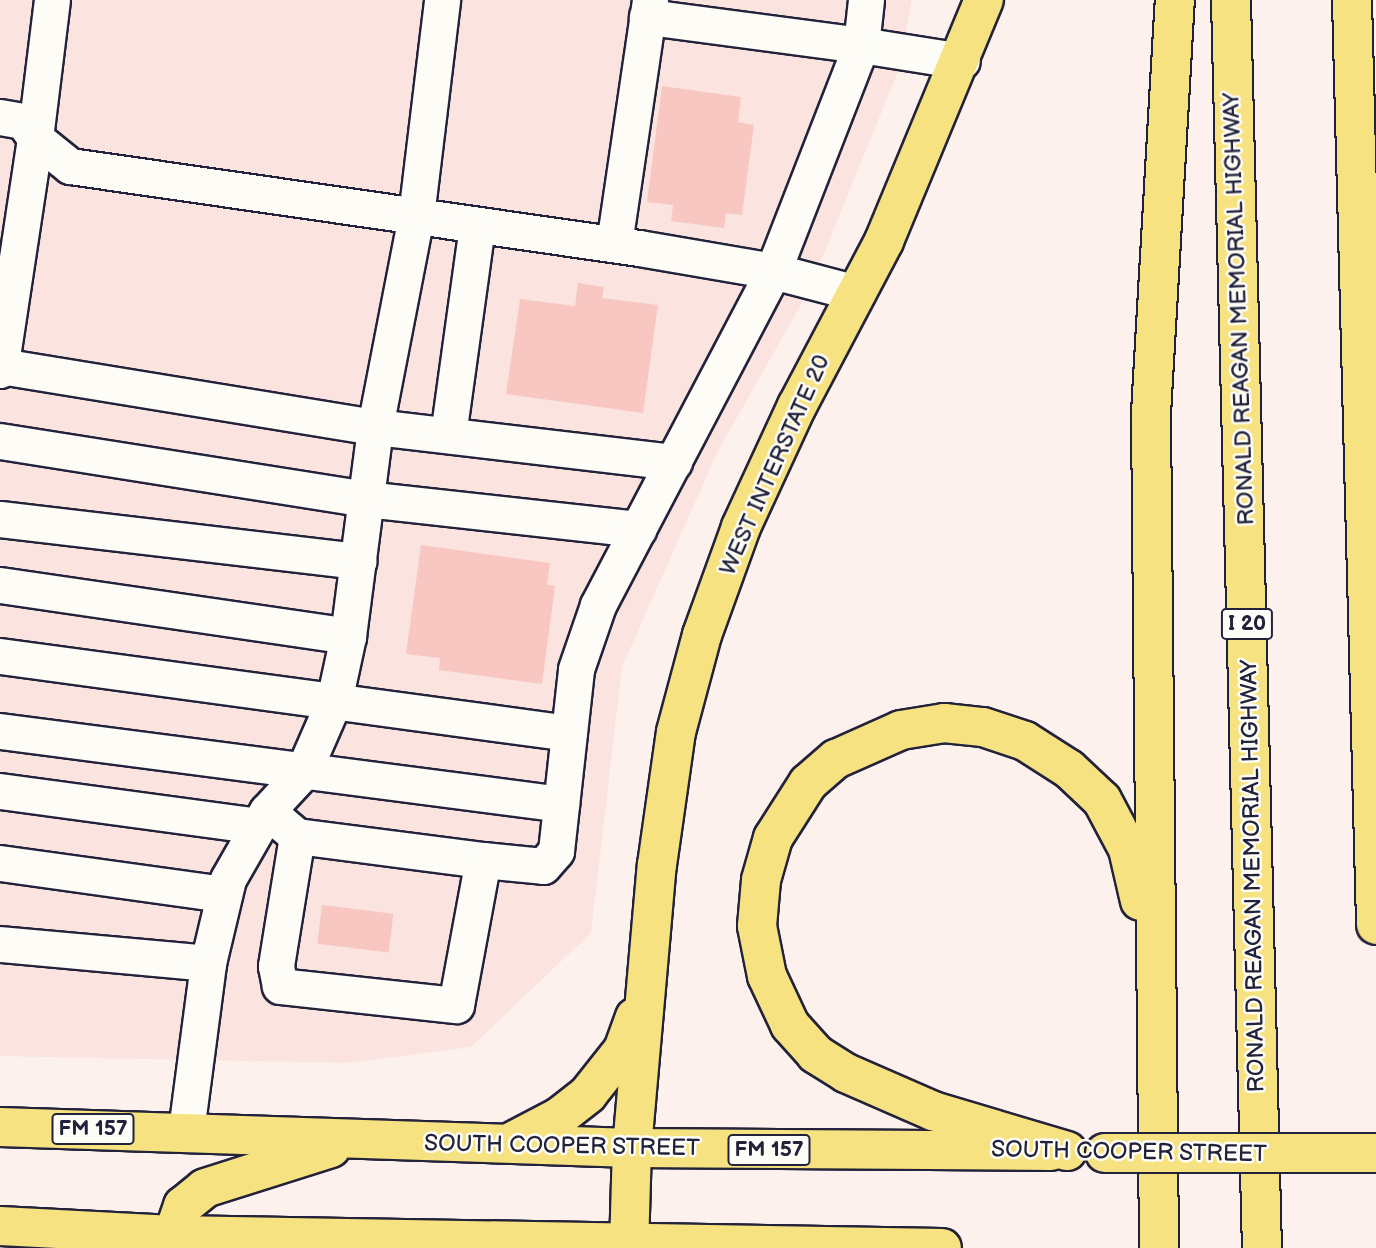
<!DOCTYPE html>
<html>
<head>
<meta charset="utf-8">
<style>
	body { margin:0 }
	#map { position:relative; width:1376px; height:1248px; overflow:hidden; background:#fcf1ec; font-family:"Balsamiq Sans",sans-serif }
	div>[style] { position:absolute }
	.built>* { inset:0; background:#fbe4df }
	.building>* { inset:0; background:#f8c7c2; transform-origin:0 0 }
	.roads { filter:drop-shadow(2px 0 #22223b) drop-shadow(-2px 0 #22223b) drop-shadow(0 2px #22223b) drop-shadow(0 -2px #22223b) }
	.minor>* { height:35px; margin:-17.5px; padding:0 17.5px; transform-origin:17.5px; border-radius:17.5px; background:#fdfcf7 }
	.major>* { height:38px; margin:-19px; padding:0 19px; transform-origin:19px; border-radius:19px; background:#f7e281 }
	.highway>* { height:38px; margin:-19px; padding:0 19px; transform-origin:19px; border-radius:19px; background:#f7e281 }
	.bridges { filter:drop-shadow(2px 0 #22223b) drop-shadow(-2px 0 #22223b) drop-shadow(0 2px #22223b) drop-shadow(0 -2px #22223b) }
	.major-bridge>* { height:38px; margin:-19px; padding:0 19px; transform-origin:19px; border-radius:19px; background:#f7e281 }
	span { translate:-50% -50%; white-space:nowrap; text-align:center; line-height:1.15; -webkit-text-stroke:5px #fdfcf7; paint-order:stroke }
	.shield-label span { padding:2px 5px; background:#fdfcf7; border:2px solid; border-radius:5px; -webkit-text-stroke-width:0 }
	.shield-label { font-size:21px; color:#22223b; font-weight:700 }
	.street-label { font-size:23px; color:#22223b }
</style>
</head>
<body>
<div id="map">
	<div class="built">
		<i style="clip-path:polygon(0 0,912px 0,898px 72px,808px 292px,717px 453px,622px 667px,591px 933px,471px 1047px,347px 1063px,0 1056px)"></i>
	</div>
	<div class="building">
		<i style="clip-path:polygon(662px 86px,741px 97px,738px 122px,754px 125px,742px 215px,726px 213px,724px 228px,671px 221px,673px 205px,647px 202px)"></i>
		<i style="clip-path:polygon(578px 283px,604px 287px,602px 298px,658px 305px,643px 413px,506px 394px,520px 299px,575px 306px)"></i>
		<i style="clip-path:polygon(421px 545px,550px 563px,547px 585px,555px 586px,542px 684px,439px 670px,440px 658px,406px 654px)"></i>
		<i style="left:322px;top:905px;width:72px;height:39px;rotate:7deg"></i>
	</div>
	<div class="roads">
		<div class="minor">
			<i style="left:866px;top:0;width:45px;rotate:96.3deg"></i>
			<i style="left:861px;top:45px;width:102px;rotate:9deg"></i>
			<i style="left:0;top:117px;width:23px;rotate:10deg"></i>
			<i style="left:23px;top:121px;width:21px;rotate:55deg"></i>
			<i style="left:35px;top:138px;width:139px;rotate:-83deg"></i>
			<i style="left:614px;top:244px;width:247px;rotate:-81.6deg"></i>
			<i style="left:1px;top:366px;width:379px;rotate:9.3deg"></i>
			<i style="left:375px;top:427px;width:301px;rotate:6.7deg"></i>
			<i style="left:0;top:370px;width:235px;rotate:-81.4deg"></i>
			<i style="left:35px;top:138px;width:45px;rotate:38.7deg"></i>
			<i style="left:70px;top:166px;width:575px;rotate:8.2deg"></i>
			<i style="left:639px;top:248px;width:136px;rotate:9.7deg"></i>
			<i style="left:773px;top:271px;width:87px;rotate:14.7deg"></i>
			<i style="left:448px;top:435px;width:212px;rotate:-82.1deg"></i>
			<i style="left:0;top:441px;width:371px;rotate:9deg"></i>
			<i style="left:366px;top:499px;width:274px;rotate:6.3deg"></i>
			<i style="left:0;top:519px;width:361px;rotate:6.7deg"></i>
			<i style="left:0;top:585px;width:352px;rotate:8.3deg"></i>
			<i style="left:0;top:656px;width:574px;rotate:7.71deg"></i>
			<i style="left:0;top:731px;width:566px;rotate:7.41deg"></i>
			<i style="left:0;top:791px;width:260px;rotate:7.7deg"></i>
			<i style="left:267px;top:811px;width:53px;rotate:-47.3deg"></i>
			<i style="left:303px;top:772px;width:77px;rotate:-66.4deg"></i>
			<i style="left:334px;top:701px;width:66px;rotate:-77.8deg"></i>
			<i style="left:348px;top:636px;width:211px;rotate:-82.6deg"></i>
			<i style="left:375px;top:427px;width:215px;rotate:-79deg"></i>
			<i style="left:416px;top:216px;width:218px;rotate:-83.1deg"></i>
			<i style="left:297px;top:836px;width:188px;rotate:7.4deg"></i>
			<i style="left:0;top:863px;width:226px;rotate:7.9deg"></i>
			<i style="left:0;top:944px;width:209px;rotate:5.2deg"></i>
			<i style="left:208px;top:963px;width:86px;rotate:-76.6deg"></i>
			<i style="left:228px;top:879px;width:78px;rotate:-60.2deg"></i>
			<i style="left:267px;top:811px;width:39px;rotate:40deg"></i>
			<i style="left:297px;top:836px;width:132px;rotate:99.2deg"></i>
			<i style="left:276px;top:966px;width:20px;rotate:79deg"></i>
			<i style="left:280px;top:986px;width:177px;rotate:6.2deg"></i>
			<i style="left:456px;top:1005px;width:147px;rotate:-79.5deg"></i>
			<i style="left:483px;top:860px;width:60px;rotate:5.7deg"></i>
			<i style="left:543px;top:866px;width:20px;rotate:-49deg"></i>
			<i style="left:556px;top:851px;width:183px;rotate:-83.7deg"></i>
			<i style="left:576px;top:669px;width:68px;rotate:-71deg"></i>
			<i style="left:598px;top:605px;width:377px;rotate:-62.3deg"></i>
			<i style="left:773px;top:271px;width:243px;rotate:-68.7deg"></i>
			<i style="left:861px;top:45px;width:216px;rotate:-172.5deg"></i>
			<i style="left:186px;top:1131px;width:169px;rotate:-82.5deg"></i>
		</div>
		<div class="major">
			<i style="left:0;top:1127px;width:632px;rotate:1.9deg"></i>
			<i style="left:632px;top:1148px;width:419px;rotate:0.4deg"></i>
			<i style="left:509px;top:1143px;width:56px;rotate:-27.5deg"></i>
			<i style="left:559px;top:1117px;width:37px;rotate:-38deg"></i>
			<i style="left:588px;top:1094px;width:56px;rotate:-51.5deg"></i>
			<i style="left:623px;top:1050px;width:35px;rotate:-70deg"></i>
			<i style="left:0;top:1226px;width:173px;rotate:3deg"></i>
			<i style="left:173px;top:1235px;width:769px;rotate:0.97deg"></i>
			<i style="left:173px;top:1235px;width:31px;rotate:-71deg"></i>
			<i style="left:183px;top:1206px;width:28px;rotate:-39deg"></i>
			<i style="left:205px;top:1188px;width:132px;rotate:-17.6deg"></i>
			<i style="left:629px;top:1248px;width:100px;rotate:-88.3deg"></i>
			<i style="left:632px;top:1148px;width:284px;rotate:-85deg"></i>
			<i style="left:657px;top:865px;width:134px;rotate:-81.9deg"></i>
			<i style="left:676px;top:732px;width:100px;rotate:-75deg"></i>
			<i style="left:702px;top:635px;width:115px;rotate:-70.1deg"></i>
			<i style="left:741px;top:527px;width:133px;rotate:-65.2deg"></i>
			<i style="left:797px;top:406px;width:187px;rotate:-62.2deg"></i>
			<i style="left:884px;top:241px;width:261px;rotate:-67.5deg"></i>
		</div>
		<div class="highway">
			<i style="left:1231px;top:0;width:1248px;rotate:88.58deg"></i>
			<i style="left:1352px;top:0;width:925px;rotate:88.51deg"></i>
			<i style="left:1067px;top:1151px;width:140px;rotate:-163.4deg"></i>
			<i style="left:933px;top:1111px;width:95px;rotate:-156.4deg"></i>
			<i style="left:846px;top:1073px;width:36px;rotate:-148deg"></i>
			<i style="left:816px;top:1054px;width:39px;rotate:-132deg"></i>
			<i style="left:790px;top:1025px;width:54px;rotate:-115.1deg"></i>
			<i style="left:767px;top:976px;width:51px;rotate:-101.3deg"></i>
			<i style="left:757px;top:926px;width:46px;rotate:-85deg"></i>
			<i style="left:761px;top:880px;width:44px;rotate:-74.1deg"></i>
			<i style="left:773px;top:838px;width:65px;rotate:-57.5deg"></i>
			<i style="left:808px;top:783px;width:37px;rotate:-41deg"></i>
			<i style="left:836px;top:759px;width:71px;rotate:-24deg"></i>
			<i style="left:901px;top:730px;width:44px;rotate:-9.2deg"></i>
			<i style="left:944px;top:723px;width:39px;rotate:6deg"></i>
			<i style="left:983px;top:727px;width:44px;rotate:18.4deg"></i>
			<i style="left:1025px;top:741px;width:52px;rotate:32.5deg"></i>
			<i style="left:1069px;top:769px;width:45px;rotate:43.2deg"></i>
			<i style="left:1102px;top:800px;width:55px;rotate:62deg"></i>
			<i style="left:1128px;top:849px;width:53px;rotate:77deg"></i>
			<i style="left:1159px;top:1248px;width:835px;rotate:-90.55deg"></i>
			<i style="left:1151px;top:413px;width:414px;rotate:-86.7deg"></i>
		</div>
	</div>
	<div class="bridges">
		<div class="major-bridge">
			<i style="left:1105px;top:1153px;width:271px"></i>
		</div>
	</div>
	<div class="shield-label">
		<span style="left:1247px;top:624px">I 20</span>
		<span style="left:93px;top:1129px">FM 157</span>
		<span style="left:769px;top:1150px">FM 157</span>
	</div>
	<div class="street-label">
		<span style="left:1239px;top:309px;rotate:-92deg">RONALD REAGAN MEMORIAL HIGHWAY</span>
		<span style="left:775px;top:465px;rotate:-66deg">WEST INTERSTATE 20</span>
		<span style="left:1253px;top:876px;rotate:-91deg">RONALD REAGAN MEMORIAL HIGHWAY</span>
		<span style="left:562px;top:1146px;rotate:1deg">SOUTH COOPER STREET</span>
		<span style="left:1129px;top:1152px;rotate:1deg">SOUTH COOPER STREET</span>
	</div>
</div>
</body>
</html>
